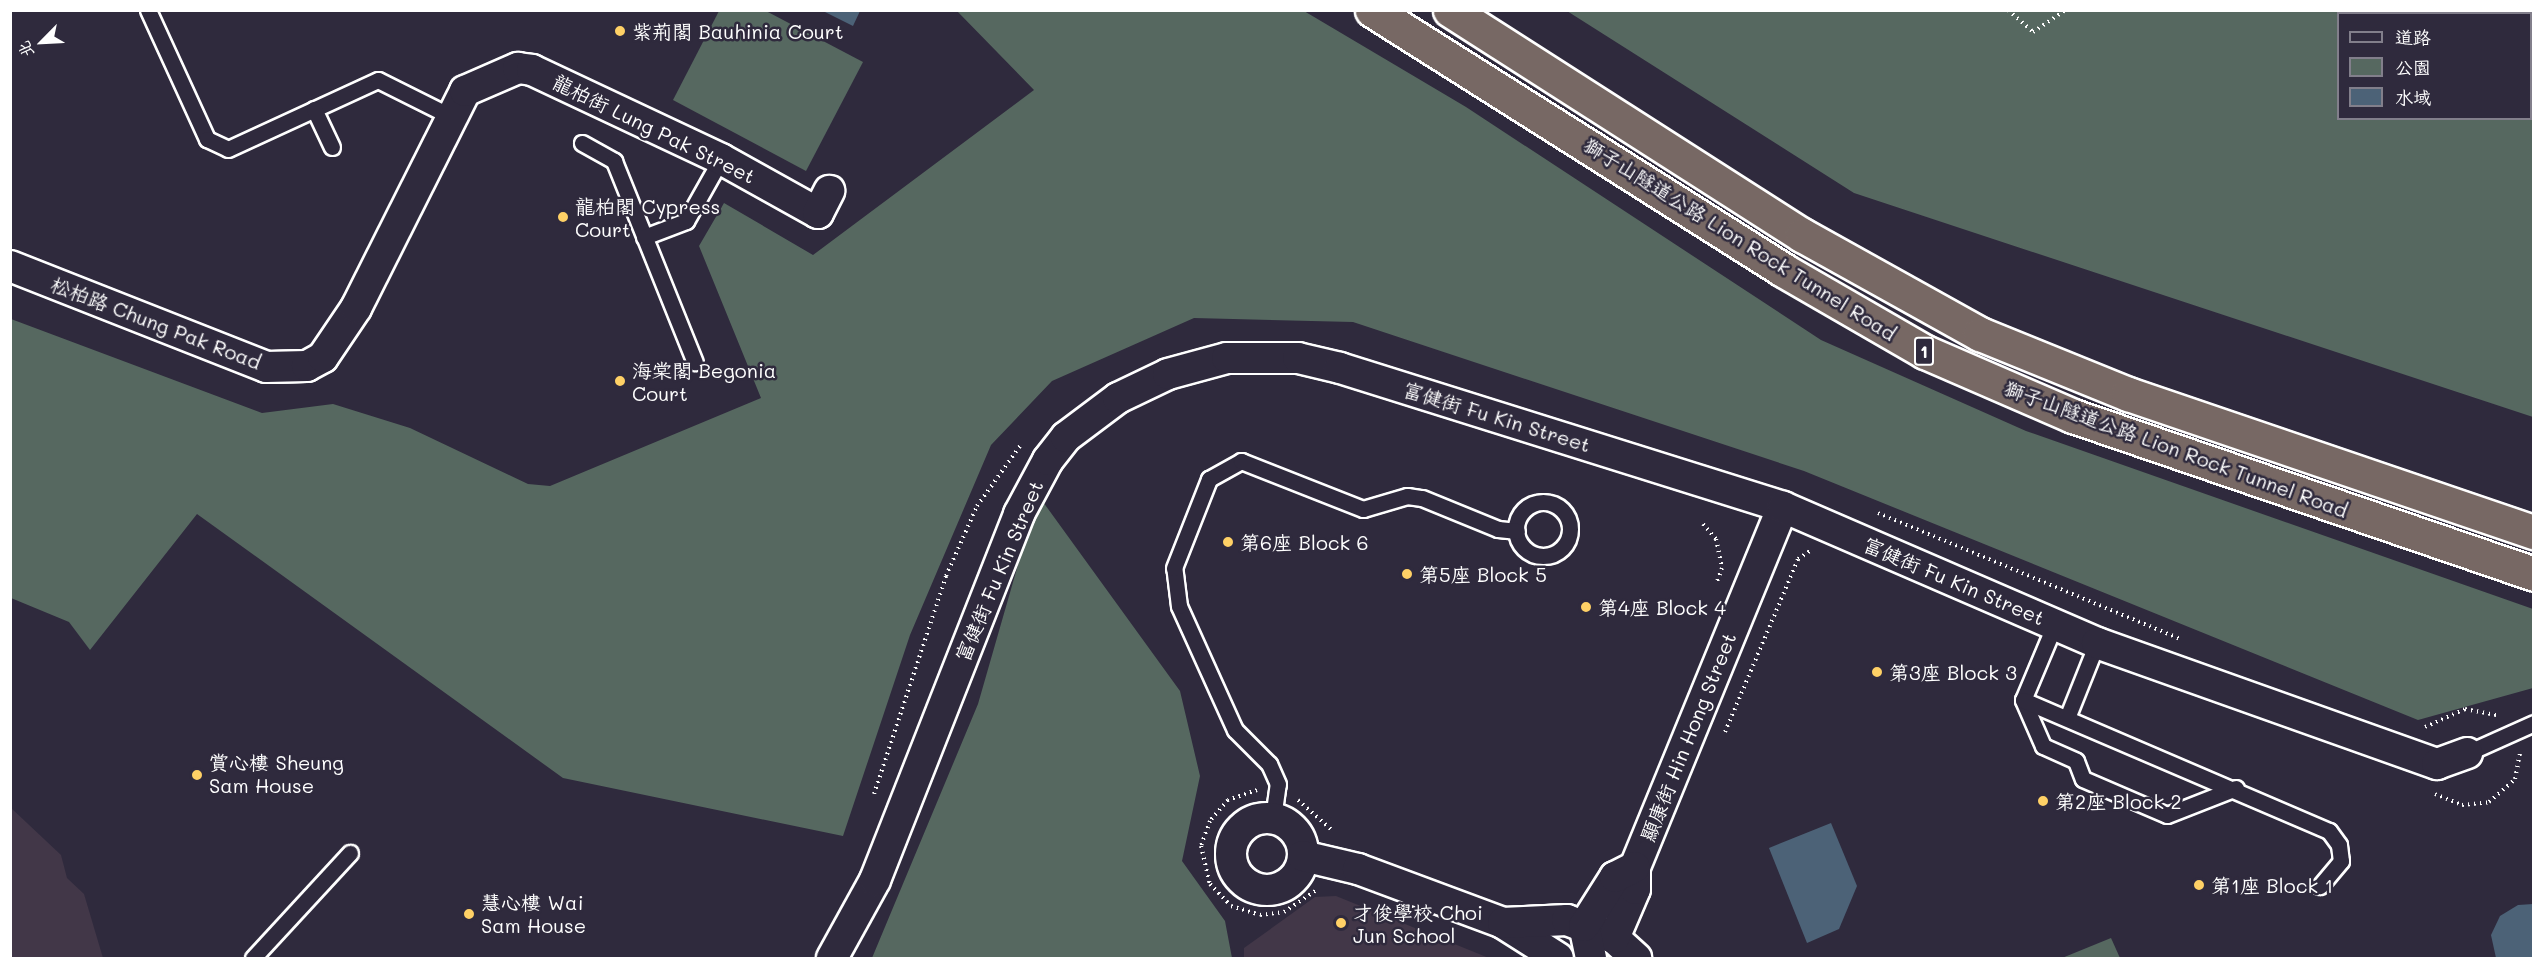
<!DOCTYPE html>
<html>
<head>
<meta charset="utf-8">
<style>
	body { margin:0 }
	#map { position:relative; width:2544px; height:969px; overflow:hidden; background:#2f2a3d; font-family:Mali,"LXGW WenKai TC",sans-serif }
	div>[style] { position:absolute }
	.built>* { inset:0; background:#423748 }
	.green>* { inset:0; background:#566860 }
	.water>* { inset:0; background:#4c6277 }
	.path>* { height:4px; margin-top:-2px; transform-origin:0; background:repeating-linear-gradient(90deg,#fff 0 1.5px,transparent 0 6px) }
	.roads { filter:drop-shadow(2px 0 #fff) drop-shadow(-2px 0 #fff) drop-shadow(0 2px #fff) drop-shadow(0 -2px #fff) }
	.service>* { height:15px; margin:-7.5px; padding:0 7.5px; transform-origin:7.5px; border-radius:7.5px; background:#2f2a3d }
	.service>.ring { margin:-7.5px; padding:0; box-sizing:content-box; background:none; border:15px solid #2f2a3d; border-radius:50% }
	.minor>* { height:30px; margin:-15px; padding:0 15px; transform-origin:15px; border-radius:15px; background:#2f2a3d }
	.minor>.ring { margin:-15px; padding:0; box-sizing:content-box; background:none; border:30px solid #2f2a3d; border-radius:50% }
	.trunk>* { height:33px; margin:-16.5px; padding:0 16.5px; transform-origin:16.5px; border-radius:16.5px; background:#776864 }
	.dots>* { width:16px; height:16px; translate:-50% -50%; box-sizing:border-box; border:3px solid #2f2a3d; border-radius:50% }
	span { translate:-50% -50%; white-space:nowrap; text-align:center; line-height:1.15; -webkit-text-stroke:5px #2f2a3d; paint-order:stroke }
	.shield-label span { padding:2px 4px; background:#2f2a3d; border:2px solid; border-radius:4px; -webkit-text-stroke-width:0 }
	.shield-label { font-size:18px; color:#fff; font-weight:700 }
	.poi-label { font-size:20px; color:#fff }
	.left { translate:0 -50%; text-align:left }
	.street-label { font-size:20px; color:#fff }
	.frame { position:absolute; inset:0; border:12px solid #fff; pointer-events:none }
	.legend { position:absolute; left:2337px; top:12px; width:195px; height:108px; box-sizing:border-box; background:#2f2a3d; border:2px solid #827f8b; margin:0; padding:8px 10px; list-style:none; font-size:18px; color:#fff }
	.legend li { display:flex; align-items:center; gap:12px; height:30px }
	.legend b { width:30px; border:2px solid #827f8b }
	.north { position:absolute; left:12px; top:12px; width:60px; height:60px; -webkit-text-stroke:4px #2f2a3d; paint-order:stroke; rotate:246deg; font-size:16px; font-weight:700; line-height:24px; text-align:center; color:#fff }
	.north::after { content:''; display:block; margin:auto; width:21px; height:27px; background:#fff; clip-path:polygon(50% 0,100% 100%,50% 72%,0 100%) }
</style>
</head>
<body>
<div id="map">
	<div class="built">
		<i style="clip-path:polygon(10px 807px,61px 855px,67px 878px,84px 894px,103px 958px,11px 958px)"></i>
		<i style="clip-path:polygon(1336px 896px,1489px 958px,1244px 958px,1244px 948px,1315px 897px)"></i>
	</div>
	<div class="green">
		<i style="clip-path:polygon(719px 11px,766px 11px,863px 62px,806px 171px,673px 100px)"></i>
		<i style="clip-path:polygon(957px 11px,1304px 11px,1466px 107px,1821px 340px,2026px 431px,2533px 609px,2533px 688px,2418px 720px,1804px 471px,1353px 322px,1194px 318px,1052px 381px,991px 445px,910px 635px,843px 836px,563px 778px,197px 514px,90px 650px,69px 622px,11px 598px,11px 319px,262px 413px,333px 404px,410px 428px,528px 484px,550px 486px,761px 398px,699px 246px,724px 203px,813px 255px,1034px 90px)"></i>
		<i style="clip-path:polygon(evenodd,1567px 11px,2533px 11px,2533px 417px,1854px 193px,1567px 11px,2338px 14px,2530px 14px,2530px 118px,2338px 118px,2338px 14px)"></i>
		<i style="clip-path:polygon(1038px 495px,1180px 691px,1200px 776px,1182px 861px,1225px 921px,1232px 958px,872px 958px,978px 704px)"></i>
		<i style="clip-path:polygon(2111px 938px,2120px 958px,2062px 958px)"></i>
	</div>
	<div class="water">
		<i style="clip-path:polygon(823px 11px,860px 11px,853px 26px)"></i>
		<i style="clip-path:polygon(1831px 823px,1857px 886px,1839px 929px,1807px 943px,1769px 848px)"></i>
		<i style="clip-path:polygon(2533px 904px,2533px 958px,2496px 958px,2491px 935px,2500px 916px,2518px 905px)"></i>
	</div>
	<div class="path">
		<i style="left:2008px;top:10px;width:33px;rotate:41deg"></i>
		<i style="left:2033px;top:32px;width:40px;rotate:-34deg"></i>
		<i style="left:1878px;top:513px;width:326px;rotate:22.6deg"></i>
		<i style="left:1703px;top:524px;width:20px;rotate:49deg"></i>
		<i style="left:1716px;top:539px;width:30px;rotate:78deg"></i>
		<i style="left:1722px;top:568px;width:15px;rotate:110deg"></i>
		<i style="left:2425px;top:727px;width:44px;rotate:-24.2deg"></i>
		<i style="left:2465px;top:709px;width:32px;rotate:11deg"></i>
		<i style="left:1725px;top:732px;width:188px;rotate:-67.1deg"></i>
		<i style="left:1798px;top:559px;width:14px;rotate:-34deg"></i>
		<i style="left:1257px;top:790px;width:31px;rotate:161deg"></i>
		<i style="left:1228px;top:800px;width:28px;rotate:131deg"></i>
		<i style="left:1210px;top:821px;width:27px;rotate:110deg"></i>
		<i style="left:1201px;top:846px;width:39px;rotate:77deg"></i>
		<i style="left:1210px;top:884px;width:30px;rotate:46deg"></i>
		<i style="left:1231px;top:906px;width:30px;rotate:17deg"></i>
		<i style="left:1260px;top:915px;width:24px;rotate:-7deg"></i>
		<i style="left:1284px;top:912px;width:40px;rotate:-34deg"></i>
		<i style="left:874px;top:794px;width:230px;rotate:-71.7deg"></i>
		<i style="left:946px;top:576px;width:77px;rotate:-66.1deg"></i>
		<i style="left:977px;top:506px;width:74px;rotate:-54.4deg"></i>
		<i style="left:2435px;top:794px;width:29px;rotate:22deg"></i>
		<i style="left:2462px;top:805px;width:27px;rotate:-6deg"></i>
		<i style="left:2489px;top:802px;width:35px;rotate:-41deg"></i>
		<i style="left:2515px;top:779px;width:26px;rotate:-79deg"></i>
		<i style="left:1298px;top:800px;width:47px;rotate:41.5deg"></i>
	</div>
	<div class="roads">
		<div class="service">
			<i style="left:148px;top:10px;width:142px;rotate:65.4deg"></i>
			<i style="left:207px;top:139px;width:23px;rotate:25deg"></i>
			<i style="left:228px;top:149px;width:165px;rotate:-24.7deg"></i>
			<i style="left:378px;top:80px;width:80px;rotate:26.6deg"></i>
			<i style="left:314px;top:109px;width:42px;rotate:64.7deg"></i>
			<i style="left:582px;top:143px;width:37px;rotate:29deg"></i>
			<i style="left:614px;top:161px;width:217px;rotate:68.1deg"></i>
			<i style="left:644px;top:237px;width:45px;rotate:-20.9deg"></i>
			<i style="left:686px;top:221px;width:71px;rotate:-60.6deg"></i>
			<i class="ring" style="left:1516px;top:502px;width:39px;height:39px"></i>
			<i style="left:2055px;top:624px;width:82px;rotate:112.8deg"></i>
			<i style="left:2023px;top:700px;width:50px;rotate:66.5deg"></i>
			<i style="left:2043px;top:746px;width:36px;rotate:24deg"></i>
			<i style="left:2076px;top:761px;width:19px;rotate:69deg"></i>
			<i style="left:2083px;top:779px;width:91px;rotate:23.2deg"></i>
			<i style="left:2167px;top:815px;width:74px;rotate:-21.4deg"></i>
			<i style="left:2023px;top:700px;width:333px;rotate:23.2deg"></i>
			<i style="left:2329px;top:831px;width:17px;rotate:54deg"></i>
			<i style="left:2339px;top:845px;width:16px;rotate:83deg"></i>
			<i style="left:2341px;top:861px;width:33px;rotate:130deg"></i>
			<i style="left:2067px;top:718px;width:81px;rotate:-68.2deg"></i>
			<i style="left:2467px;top:753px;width:73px;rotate:-24.1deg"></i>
			<i style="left:1273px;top:818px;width:34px;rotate:-82deg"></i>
			<i style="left:1278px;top:784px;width:22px;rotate:-114deg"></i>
			<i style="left:1269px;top:764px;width:48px;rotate:-135deg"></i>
			<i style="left:1235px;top:730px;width:136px;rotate:-114.3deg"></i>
			<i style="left:1179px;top:606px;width:38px;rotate:-97deg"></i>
			<i style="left:1174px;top:568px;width:96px;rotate:-68.5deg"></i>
			<i style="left:1209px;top:479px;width:37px;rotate:-29deg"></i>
			<i style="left:1241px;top:461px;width:131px;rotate:21.5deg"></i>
			<i style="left:1363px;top:509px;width:46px;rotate:-16.5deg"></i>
			<i style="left:1407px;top:496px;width:15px;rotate:8deg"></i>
			<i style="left:1422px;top:498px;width:82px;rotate:22.2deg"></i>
			<i style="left:1498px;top:529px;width:19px;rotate:6deg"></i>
			<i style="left:253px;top:958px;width:143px;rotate:-47.3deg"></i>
		</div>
		<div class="minor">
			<i style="left:10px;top:266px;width:275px;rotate:21.5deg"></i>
			<i style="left:266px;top:367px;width:41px;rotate:-1.4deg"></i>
			<i style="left:307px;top:366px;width:18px;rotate:-29deg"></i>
			<i style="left:323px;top:357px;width:59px;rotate:-56deg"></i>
			<i style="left:356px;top:308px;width:243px;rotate:-63.3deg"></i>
			<i style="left:465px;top:91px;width:58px;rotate:-23.5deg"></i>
			<i style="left:518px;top:68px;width:14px;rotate:8deg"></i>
			<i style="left:532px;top:70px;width:209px;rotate:25.2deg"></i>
			<i style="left:721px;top:159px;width:111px;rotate:29.1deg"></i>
			<i style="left:818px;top:213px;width:25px;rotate:-63deg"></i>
			<i class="ring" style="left:1231px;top:818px;width:42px;height:42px"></i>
			<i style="left:1303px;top:856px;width:57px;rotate:13.3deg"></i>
			<i style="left:1358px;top:869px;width:155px;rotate:20.4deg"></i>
			<i style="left:1503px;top:923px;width:65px;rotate:32.5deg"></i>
			<i style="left:1503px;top:923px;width:64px;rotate:-2.7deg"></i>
			<i style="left:1567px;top:920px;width:50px;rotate:21deg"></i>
			<i style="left:1614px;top:938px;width:30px;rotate:42deg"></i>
			<i style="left:1614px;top:938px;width:53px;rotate:-66.8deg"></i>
			<i style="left:1635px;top:889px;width:22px;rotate:-90deg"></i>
			<i style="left:1635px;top:867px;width:389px;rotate:-67.7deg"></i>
			<i style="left:832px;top:958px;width:89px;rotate:-61.1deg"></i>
			<i style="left:875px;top:880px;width:393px;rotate:-68.5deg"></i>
			<i style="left:1019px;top:514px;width:61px;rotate:-61.8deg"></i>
			<i style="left:1048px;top:460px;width:29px;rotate:-52deg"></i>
			<i style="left:1066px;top:437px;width:65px;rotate:-36.9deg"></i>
			<i style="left:1118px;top:398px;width:55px;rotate:-25.6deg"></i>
			<i style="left:1168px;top:374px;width:61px;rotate:-15.2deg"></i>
			<i style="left:1227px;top:358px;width:71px"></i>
			<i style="left:1298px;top:358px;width:43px;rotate:13.4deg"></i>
			<i style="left:1340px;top:368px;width:464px;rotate:17.4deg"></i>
			<i style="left:1783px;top:507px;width:342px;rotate:23.4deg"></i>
			<i style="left:2097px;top:643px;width:361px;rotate:19.6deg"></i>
			<i style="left:2437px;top:764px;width:32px;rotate:-20deg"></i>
			<i style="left:1591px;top:958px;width:33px;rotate:-102deg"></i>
			<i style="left:1584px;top:926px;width:58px;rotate:-57.7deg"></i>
			<i style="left:1615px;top:877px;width:22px;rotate:-27deg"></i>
		</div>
		<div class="trunk">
			<i style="left:1372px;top:10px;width:486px;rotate:32.3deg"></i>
			<i style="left:1783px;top:270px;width:164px;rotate:30deg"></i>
			<i style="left:1925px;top:352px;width:161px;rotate:23.4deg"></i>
			<i style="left:2073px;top:416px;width:487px;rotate:18.9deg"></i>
			<i style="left:1450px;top:10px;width:418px;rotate:32.6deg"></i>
			<i style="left:1802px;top:235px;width:204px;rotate:29.1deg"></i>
			<i style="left:1980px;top:334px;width:160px;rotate:22.1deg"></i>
			<i style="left:2128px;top:394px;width:429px;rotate:18.8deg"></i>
		</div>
	</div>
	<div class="dots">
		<i style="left:620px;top:31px;background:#ffd166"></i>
		<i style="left:563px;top:217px;background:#ffd166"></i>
		<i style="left:620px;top:381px;background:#ffd166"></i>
		<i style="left:1228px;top:542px;background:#ffd166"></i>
		<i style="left:1407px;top:574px;background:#ffd166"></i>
		<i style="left:1586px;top:607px;background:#ffd166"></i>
		<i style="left:1877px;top:672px;background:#ffd166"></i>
		<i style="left:197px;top:775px;background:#ffd166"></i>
		<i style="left:2043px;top:801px;background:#ffd166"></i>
		<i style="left:2199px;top:885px;background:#ffd166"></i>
		<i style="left:469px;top:914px;background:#ffd166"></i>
		<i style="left:1341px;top:923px;background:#ffd166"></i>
	</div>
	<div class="shield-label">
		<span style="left:1924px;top:351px">1</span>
	</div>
	<div class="poi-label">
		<span class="left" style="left:632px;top:31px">紫荊閣 Bauhinia Court</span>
		<span class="left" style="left:575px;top:218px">龍柏閣 Cypress<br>Court</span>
		<span class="left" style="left:632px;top:382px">海棠閣 Begonia<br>Court</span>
		<span class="left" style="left:1240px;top:542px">第6座 Block 6</span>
		<span class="left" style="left:1419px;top:574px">第5座 Block 5</span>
		<span class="left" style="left:1598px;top:607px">第4座 Block 4</span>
		<span class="left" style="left:1889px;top:672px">第3座 Block 3</span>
		<span class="left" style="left:209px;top:774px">賞心樓 Sheung<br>Sam House</span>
		<span class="left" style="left:2055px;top:801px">第2座 Block 2</span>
		<span class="left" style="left:2211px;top:885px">第1座 Block 1</span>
		<span class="left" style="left:481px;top:914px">慧心樓 Wai<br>Sam House</span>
		<span class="left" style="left:1353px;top:924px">才俊學校 Choi<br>Jun School</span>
	</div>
	<div class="street-label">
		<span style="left:654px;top:129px;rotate:26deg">龍柏街 Lung Pak Street</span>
		<span style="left:1740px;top:239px;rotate:32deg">獅子山隧道公路 Lion Rock Tunnel Road</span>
		<span style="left:156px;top:323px;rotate:21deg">松柏路 Chung Pak Road</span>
		<span style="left:1497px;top:417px;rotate:17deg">富健街 Fu Kin Street</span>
		<span style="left:2176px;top:449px;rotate:20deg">獅子山隧道公路 Lion Rock Tunnel Road</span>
		<span style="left:999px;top:571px;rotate:-67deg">富健街 Fu Kin Street</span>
		<span style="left:1954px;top:581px;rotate:23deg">富健街 Fu Kin Street</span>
		<span style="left:1688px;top:737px;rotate:-68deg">顯康街 Hin Hong Street</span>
	</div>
	<div class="frame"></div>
	<ul class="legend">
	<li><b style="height:8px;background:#2f2a3d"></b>道路</li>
	<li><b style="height:16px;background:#566860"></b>公園</li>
	<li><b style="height:16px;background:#4c6277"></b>水域</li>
	</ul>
	<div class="north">北</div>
</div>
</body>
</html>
